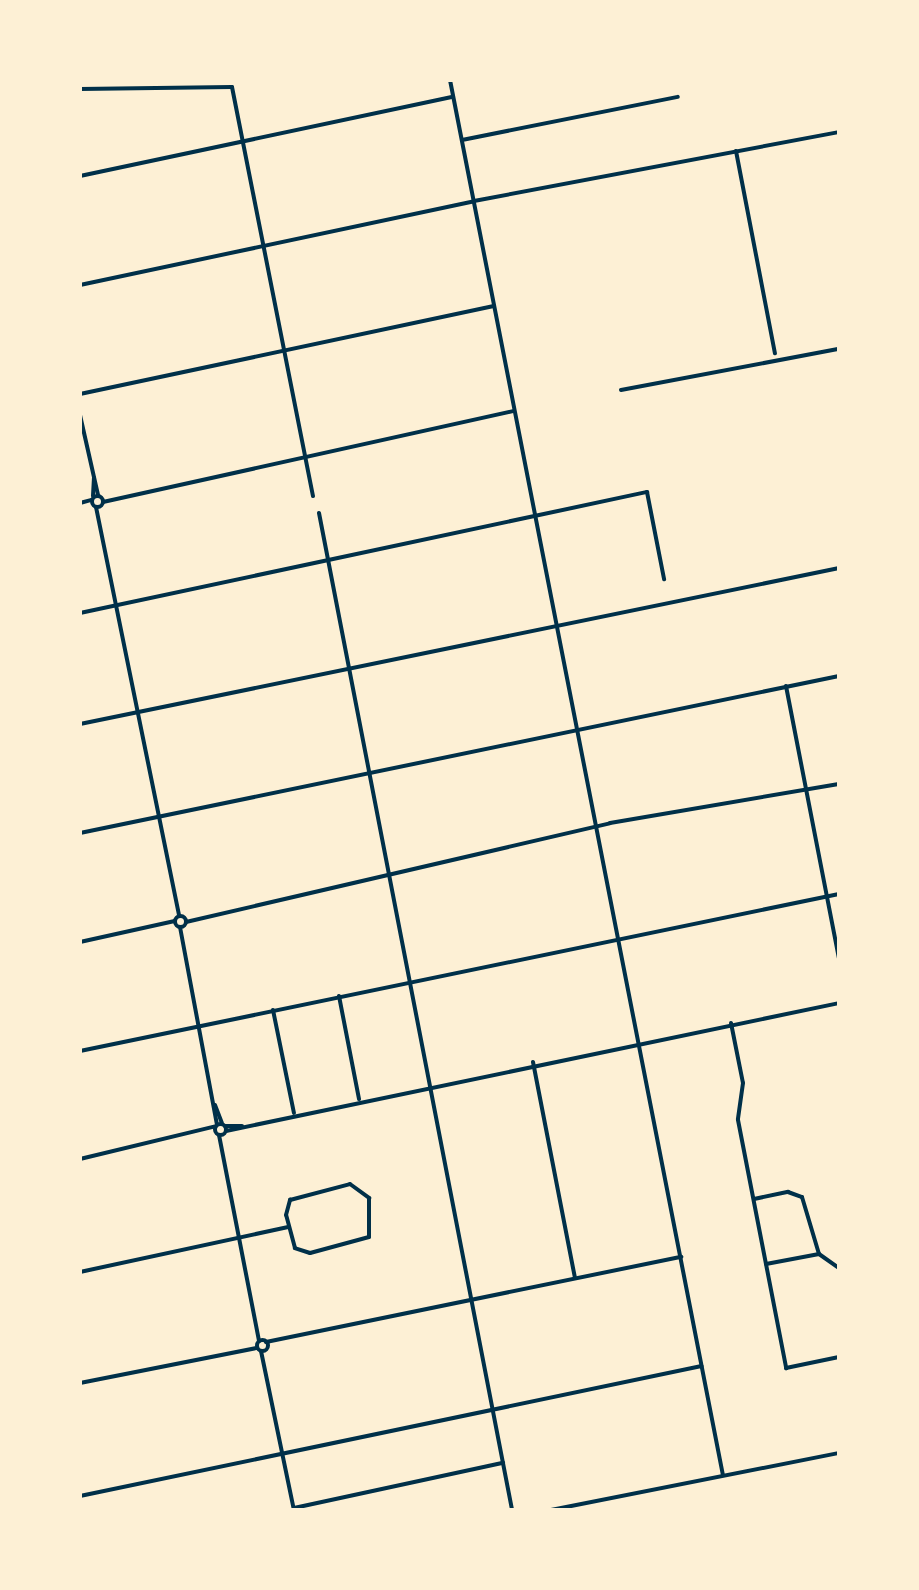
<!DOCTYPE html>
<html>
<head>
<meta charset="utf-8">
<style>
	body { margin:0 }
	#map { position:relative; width:919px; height:1590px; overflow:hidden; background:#fdf0d5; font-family:Inter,sans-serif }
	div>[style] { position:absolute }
	.minor>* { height:4px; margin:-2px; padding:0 2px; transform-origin:2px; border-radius:2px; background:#003049 }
	.minor>.ring { margin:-2px; padding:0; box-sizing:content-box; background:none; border:4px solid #003049; border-radius:50% }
	.tertiary>* { height:4px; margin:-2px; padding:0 2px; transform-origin:2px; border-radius:2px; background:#003049 }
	span { translate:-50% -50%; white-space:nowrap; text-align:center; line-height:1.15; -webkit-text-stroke:9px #fdf0d5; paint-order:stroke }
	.frame { position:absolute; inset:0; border:82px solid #fdf0d5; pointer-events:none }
</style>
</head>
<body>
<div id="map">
	<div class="minor">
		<i style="left:450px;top:80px;width:1421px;rotate:78.93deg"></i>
		<i style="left:80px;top:89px;width:152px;rotate:-0.8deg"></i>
		<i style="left:232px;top:87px;width:417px;rotate:78.8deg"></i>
		<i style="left:462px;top:140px;width:220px;rotate:-11.3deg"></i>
		<i style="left:736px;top:151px;width:206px;rotate:79.1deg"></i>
		<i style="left:80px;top:176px;width:380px;rotate:-12deg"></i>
		<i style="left:621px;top:390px;width:222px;rotate:-10.7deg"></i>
		<i style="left:80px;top:394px;width:423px;rotate:-12deg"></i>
		<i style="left:80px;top:415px;width:82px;rotate:77.3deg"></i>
		<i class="ring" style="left:91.5px;top:495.5px;width:7px;height:7px"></i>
		<i style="left:93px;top:496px;width:18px;rotate:-87deg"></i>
		<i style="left:103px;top:502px;width:421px;rotate:-12.5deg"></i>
		<i style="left:80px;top:503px;width:11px;rotate:-15deg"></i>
		<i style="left:96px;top:507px;width:417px;rotate:78.5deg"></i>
		<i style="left:319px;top:513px;width:1016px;rotate:79.04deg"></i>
		<i style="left:80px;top:613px;width:580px;rotate:-12.05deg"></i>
		<i style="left:647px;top:492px;width:89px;rotate:78.9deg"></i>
		<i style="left:786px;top:686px;width:277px;rotate:79deg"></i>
		<i style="left:80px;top:724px;width:775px;rotate:-11.61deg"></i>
		<i style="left:80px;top:833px;width:775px;rotate:-11.69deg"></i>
		<i class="ring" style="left:174.5px;top:915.5px;width:7px;height:7px"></i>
		<i style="left:186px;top:922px;width:435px;rotate:-13.1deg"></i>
		<i style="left:610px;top:823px;width:232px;rotate:-9.7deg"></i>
		<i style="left:180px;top:927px;width:201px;rotate:79.4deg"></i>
		<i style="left:80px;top:942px;width:97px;rotate:-12.5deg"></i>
		<i style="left:339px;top:996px;width:105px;rotate:79deg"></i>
		<i style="left:273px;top:1010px;width:105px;rotate:78.5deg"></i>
		<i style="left:731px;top:1023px;width:61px;rotate:78.7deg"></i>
		<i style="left:743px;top:1083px;width:37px;rotate:98deg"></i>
		<i style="left:738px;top:1120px;width:253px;rotate:79deg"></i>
		<i style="left:786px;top:1368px;width:54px;rotate:-11.7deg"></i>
		<i style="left:80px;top:1051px;width:775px;rotate:-11.69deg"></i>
		<i style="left:533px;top:1062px;width:220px;rotate:79deg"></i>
		<i style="left:215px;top:1105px;width:19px;rotate:69deg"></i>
		<i class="ring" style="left:214.5px;top:1123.5px;width:7px;height:7px"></i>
		<i style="left:225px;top:1126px;width:17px"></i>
		<i style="left:226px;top:1131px;width:626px;rotate:-11.79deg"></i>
		<i style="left:219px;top:1135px;width:210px;rotate:79deg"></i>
		<i style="left:80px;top:1159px;width:140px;rotate:-13.6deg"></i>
		<i style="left:350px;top:1184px;width:24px;rotate:36deg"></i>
		<i style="left:369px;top:1198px;width:39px;rotate:90deg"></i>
		<i style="left:369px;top:1237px;width:61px;rotate:164.8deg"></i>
		<i style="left:310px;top:1253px;width:16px;rotate:-162deg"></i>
		<i style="left:295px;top:1248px;width:34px;rotate:-105deg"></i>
		<i style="left:286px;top:1215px;width:16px;rotate:-75deg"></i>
		<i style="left:290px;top:1200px;width:62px;rotate:-14.9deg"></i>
		<i style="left:754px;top:1199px;width:35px;rotate:-12deg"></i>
		<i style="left:788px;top:1192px;width:15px;rotate:20deg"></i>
		<i style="left:802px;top:1197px;width:59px;rotate:73.4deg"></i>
		<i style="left:819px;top:1254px;width:24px;rotate:35deg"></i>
		<i style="left:766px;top:1264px;width:54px;rotate:-10.7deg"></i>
		<i style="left:80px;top:1272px;width:213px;rotate:-12.2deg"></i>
		<i class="ring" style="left:256.5px;top:1339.5px;width:7px;height:7px"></i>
		<i style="left:266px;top:1342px;width:424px;rotate:-11.6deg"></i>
		<i style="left:261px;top:1351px;width:162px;rotate:78.3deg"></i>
		<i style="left:80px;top:1383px;width:180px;rotate:-11.2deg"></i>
		<i style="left:80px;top:1496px;width:635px;rotate:-11.81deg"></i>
		<i style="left:294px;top:1508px;width:214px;rotate:-12.2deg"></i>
	</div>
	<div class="tertiary">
		<i style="left:80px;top:285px;width:403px;rotate:-12deg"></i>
		<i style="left:474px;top:201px;width:371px;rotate:-10.7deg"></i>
		<i style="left:551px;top:1510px;width:294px;rotate:-11.2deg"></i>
	</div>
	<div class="frame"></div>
</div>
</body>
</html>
